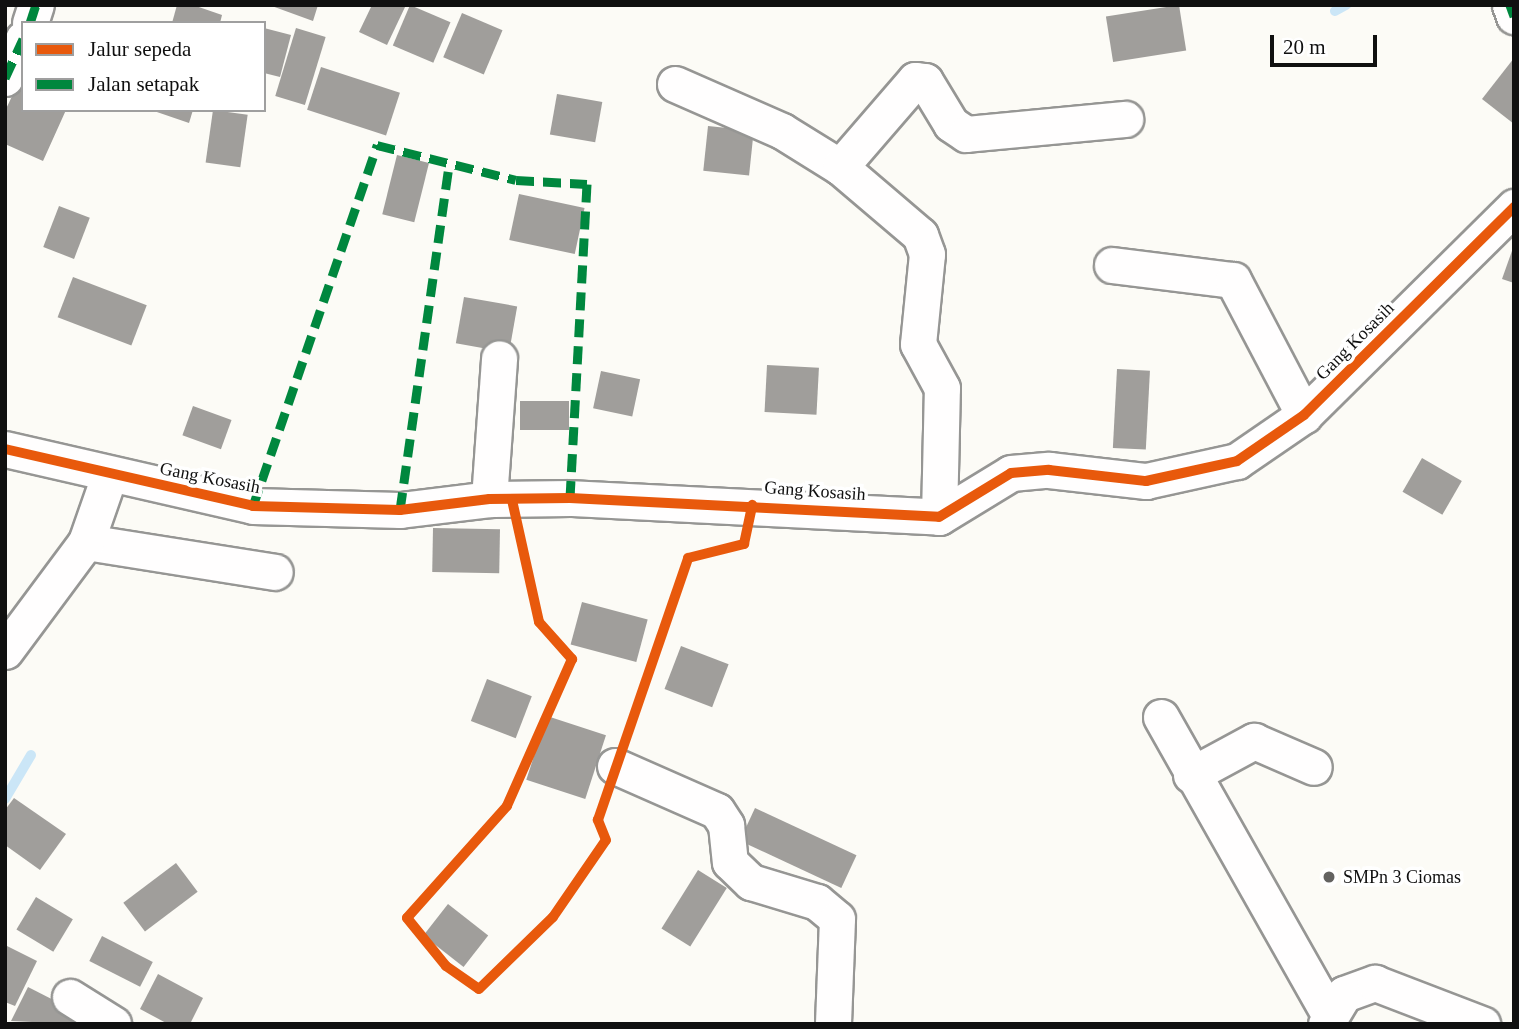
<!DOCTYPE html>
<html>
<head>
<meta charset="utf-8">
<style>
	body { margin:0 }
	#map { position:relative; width:1519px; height:1029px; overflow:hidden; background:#fcfbf6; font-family:Georgia,serif }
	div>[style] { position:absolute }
	.stream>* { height:10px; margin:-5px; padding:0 5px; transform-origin:5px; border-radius:5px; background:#cbe6f7 }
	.building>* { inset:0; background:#a09e9b; transform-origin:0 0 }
	.roads { filter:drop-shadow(2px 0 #969694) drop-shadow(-2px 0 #969694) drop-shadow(0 2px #969694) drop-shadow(0 -2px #969694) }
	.minor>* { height:35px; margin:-17.5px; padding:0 17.5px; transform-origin:17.5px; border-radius:17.5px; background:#fffefe }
	.quiet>* { height:9px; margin-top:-4.5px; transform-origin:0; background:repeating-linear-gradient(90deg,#00873e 0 18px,transparent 0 27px) }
	.cycleway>* { height:10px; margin:-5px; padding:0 5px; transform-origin:5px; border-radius:5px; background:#e8590c }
	.dots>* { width:19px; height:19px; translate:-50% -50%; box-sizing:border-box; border:4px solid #fff; border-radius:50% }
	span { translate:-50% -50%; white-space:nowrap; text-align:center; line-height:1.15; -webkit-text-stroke:7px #fff; paint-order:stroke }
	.street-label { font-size:18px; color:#101010 }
	.poi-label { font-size:18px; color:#101010 }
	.left { translate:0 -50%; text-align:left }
	.frame { position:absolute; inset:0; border:7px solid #101010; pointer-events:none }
	.legend { position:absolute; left:21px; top:21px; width:245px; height:91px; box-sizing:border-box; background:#fff; border:2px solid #9f9f9f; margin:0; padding:9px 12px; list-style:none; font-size:21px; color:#101010 }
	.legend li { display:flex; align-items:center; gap:14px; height:35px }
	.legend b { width:35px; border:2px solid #9f9f9f }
	.scale { position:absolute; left:1270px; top:35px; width:107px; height:32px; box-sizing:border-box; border:4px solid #101010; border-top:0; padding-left:9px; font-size:21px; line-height:24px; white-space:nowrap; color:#101010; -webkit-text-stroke:5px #fff; paint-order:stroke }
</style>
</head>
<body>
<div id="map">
	<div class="stream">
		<i style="left:1335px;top:11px;width:13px;rotate:-29deg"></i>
		<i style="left:5px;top:799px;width:51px;rotate:-59.4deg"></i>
	</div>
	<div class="building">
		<i style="clip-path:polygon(177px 5px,193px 5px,222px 15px,220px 23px,172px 23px)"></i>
		<i style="clip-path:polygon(269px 5px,318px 5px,313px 21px)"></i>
		<i style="clip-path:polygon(372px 5px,406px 5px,387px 45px,359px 32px)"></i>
		<i style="left:410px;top:5px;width:44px;height:44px;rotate:23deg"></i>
		<i style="left:1179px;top:5px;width:46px;height:74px;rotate:81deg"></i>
		<i style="left:462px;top:13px;width:44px;height:48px;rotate:23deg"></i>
		<i style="clip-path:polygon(264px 28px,291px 35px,280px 77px,264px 73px)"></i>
		<i style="left:296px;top:28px;width:31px;height:71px;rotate:17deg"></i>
		<i style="clip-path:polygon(1514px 58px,1514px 124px,1482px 99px)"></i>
		<i style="left:321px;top:67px;width:83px;height:45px;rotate:18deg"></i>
		<i style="clip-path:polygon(23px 73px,23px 110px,66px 110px,43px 161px,5px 144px,5px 111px)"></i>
		<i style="left:557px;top:94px;width:46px;height:41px;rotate:10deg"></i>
		<i style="clip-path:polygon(151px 110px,193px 110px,189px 123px)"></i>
		<i style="left:213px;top:110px;width:35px;height:53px;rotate:8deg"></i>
		<i style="left:708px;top:126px;width:46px;height:45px;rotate:6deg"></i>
		<i style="left:397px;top:155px;width:33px;height:61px;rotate:14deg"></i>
		<i style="left:519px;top:194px;width:67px;height:47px;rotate:12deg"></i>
		<i style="left:59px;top:206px;width:33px;height:44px;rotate:21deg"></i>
		<i style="clip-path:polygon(1513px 248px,1514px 249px,1514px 283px,1502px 279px)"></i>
		<i style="left:73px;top:277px;width:79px;height:43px;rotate:21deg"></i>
		<i style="left:464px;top:297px;width:54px;height:47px;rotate:10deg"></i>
		<i style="left:767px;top:365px;width:52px;height:47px;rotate:3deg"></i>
		<i style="left:1117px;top:369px;width:33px;height:79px;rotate:3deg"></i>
		<i style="left:601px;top:371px;width:40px;height:38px;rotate:12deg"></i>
		<i style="left:520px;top:401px;width:49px;height:29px"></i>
		<i style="left:193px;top:406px;width:41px;height:31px;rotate:20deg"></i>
		<i style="left:1422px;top:458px;width:46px;height:39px;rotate:30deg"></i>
		<i style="left:433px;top:528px;width:67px;height:44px;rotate:1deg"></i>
		<i style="left:582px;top:602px;width:68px;height:44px;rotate:15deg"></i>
		<i style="left:681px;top:646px;width:51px;height:46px;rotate:21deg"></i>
		<i style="left:487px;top:679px;width:48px;height:45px;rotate:21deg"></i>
		<i style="left:547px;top:716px;width:62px;height:67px;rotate:18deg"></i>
		<i style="clip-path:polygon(14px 798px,66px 834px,40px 870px,5px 845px,5px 810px)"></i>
		<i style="left:755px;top:808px;width:112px;height:36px;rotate:25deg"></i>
		<i style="left:176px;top:863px;width:36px;height:66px;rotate:53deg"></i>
		<i style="left:698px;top:870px;width:34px;height:69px;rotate:32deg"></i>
		<i style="left:36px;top:897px;width:43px;height:38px;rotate:31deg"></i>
		<i style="left:448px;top:904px;width:51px;height:40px;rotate:38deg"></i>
		<i style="left:102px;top:936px;width:57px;height:28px;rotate:27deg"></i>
		<i style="clip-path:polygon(7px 946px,37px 961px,15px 1006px,5px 1002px)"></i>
		<i style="clip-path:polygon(158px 974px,203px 998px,190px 1024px,168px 1024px,140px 1009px)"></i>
		<i style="clip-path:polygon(28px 987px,79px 1013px,74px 1024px,11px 1021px)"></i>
	</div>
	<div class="roads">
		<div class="minor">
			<i style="left:1510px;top:5px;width:12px;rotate:70deg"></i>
			<i style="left:30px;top:23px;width:19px;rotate:-72deg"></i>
			<i style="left:5px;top:78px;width:43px;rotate:-65.2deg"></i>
			<i style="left:675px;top:84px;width:117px;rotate:23.7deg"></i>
			<i style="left:782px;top:131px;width:68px;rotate:31.8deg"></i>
			<i style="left:1112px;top:265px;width:122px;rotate:7.1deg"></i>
			<i style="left:1233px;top:280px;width:153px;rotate:62.3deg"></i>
			<i style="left:5px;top:449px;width:254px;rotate:12.9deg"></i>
			<i style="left:253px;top:506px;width:147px;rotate:1.6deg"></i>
			<i style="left:400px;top:510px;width:90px;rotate:-7deg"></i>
			<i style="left:489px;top:499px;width:81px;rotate:-0.7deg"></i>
			<i style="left:570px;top:498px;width:369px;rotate:2.9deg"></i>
			<i style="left:939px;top:517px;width:84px;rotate:-31.4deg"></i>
			<i style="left:1011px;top:473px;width:38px;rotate:-5deg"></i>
			<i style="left:1049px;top:470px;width:98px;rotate:6.5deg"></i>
			<i style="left:1146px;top:481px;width:93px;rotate:-12.4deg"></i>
			<i style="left:1237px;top:461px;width:81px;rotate:-34.5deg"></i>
			<i style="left:1304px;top:415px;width:296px;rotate:-44.7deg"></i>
			<i style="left:489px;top:499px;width:141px;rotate:-85.9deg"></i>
			<i style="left:939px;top:517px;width:129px;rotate:-88.7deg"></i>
			<i style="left:942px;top:388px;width:50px;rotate:-118.6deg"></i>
			<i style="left:918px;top:344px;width:90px;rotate:-84.3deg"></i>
			<i style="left:927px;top:254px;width:20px;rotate:-110deg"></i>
			<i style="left:920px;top:235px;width:105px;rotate:-139.6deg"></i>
			<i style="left:840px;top:167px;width:115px;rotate:-49.2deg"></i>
			<i style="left:915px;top:80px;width:10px;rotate:6deg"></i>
			<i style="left:925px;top:81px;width:50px;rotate:58.8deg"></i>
			<i style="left:951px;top:124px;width:18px;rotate:34deg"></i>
			<i style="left:966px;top:134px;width:160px;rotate:-5.4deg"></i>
			<i style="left:86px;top:542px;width:191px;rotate:9deg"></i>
			<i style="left:5px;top:651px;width:136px;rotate:-53.4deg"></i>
			<i style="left:86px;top:542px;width:70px;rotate:-70.8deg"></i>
			<i style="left:1161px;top:717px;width:341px;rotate:60.5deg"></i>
			<i style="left:615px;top:766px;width:111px;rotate:23.8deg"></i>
			<i style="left:717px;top:811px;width:17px;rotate:57deg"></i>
			<i style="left:726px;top:825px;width:37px;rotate:84deg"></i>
			<i style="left:730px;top:862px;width:29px;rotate:44deg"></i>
			<i style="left:751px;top:882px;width:69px;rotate:16.9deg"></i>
			<i style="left:817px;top:902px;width:26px;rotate:40deg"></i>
			<i style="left:837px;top:919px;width:105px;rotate:92.2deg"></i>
			<i style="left:1191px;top:775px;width:72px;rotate:-28.4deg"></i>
			<i style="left:1254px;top:741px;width:65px;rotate:23.4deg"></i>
			<i style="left:70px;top:997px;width:51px;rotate:32.1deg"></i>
			<i style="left:1326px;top:1024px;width:35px;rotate:-59deg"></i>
			<i style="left:1344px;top:994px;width:33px;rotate:-20deg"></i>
			<i style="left:1375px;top:983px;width:115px;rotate:21deg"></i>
		</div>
	</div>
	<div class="quiet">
		<i style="left:1510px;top:5px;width:12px;rotate:70deg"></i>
		<i style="left:30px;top:23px;width:19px;rotate:-72deg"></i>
		<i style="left:5px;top:78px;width:43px;rotate:-65.2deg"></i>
		<i style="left:253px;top:506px;width:382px;rotate:-71deg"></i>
		<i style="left:377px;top:145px;width:143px;rotate:14.1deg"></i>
		<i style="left:516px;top:180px;width:71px;rotate:3.2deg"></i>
		<i style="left:587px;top:184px;width:314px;rotate:93.1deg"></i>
		<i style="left:400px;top:510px;width:348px;rotate:-81.9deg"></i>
	</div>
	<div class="cycleway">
		<i style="left:5px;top:449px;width:254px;rotate:12.9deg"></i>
		<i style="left:253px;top:506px;width:147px;rotate:1.6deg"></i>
		<i style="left:400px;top:510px;width:90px;rotate:-7deg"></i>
		<i style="left:489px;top:499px;width:81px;rotate:-0.7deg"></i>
		<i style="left:570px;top:498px;width:369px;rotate:2.9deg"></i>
		<i style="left:939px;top:517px;width:84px;rotate:-31.4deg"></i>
		<i style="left:1011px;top:473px;width:38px;rotate:-5deg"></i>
		<i style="left:1049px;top:470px;width:98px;rotate:6.5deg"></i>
		<i style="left:1146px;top:481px;width:93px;rotate:-12.4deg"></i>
		<i style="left:1237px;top:461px;width:81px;rotate:-34.5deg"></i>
		<i style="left:1304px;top:415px;width:296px;rotate:-44.7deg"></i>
		<i style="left:512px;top:500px;width:125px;rotate:77.5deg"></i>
		<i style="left:539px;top:622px;width:50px;rotate:48.3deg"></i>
		<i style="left:572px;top:659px;width:161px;rotate:113.9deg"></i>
		<i style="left:507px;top:806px;width:150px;rotate:131.8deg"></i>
		<i style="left:407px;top:918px;width:62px;rotate:50.9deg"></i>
		<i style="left:446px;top:966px;width:40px;rotate:34.9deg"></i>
		<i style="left:479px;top:989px;width:103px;rotate:-44.2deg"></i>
		<i style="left:553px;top:917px;width:93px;rotate:-55.5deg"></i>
		<i style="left:606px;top:840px;width:22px;rotate:-112deg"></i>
		<i style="left:598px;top:820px;width:277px;rotate:-71deg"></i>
		<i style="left:688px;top:558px;width:58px;rotate:-14deg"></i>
		<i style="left:744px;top:544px;width:40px;rotate:-78deg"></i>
	</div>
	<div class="dots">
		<i style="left:1329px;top:877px;background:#636260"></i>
	</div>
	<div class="street-label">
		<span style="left:1355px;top:341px;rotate:-45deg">Gang Kosasih</span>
		<span style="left:210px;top:478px;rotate:11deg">Gang Kosasih</span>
		<span style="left:815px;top:491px;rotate:4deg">Gang Kosasih</span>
	</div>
	<div class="poi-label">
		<span class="left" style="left:1343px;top:877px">SMPn 3 Ciomas</span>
	</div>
	<div class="frame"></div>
	<ul class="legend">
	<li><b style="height:9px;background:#e8590c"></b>Jalur sepeda</li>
	<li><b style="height:9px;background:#00873e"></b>Jalan setapak</li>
	</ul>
	<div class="scale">20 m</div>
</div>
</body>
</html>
